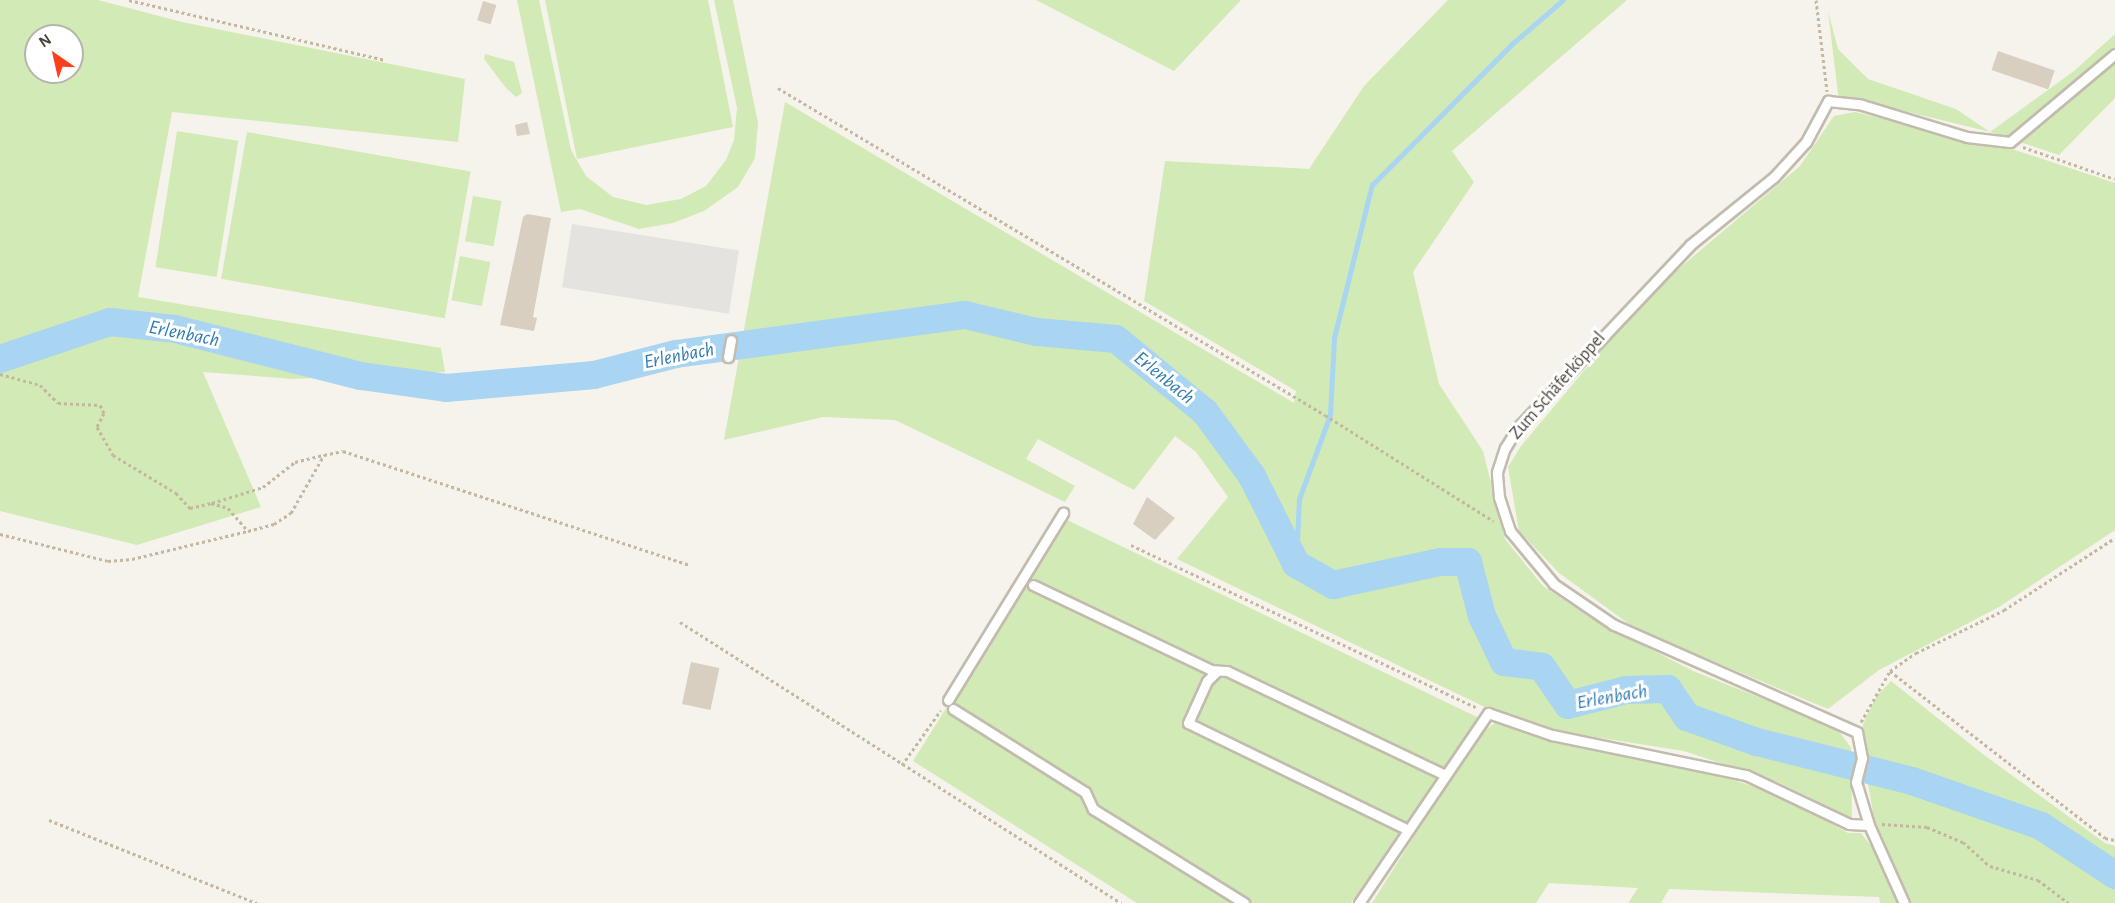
<!DOCTYPE html>
<html>
<head>
<meta charset="utf-8">
<style>
	body { margin:0 }
	#map { position:relative; width:2115px; height:903px; overflow:hidden; background:#f6f3ec; font-family:"Alegreya Sans",sans-serif }
	div>[style] { position:absolute }
	.green>* { inset:0; background:#d2eab5; transform-origin:0 0 }
	.parking>* { inset:0; background:#e5e3e0; transform-origin:0 0 }
	.stream>* { height:4.5px; margin:-2.25px; padding:0 2.25px; transform-origin:2.25px; border-radius:2.25px; background:#a9d4f2 }
	.river>* { height:28px; margin:-14px; padding:0 14px; transform-origin:14px; border-radius:14px; background:#a9d4f2 }
	.building>* { inset:0; background:#d8cfc1; transform-origin:0 0 }
	.path>* { height:3px; margin-top:-1.5px; transform-origin:0; background:repeating-linear-gradient(90deg,#c4b79f 0 3px,transparent 0 6px) }
	.roads { filter:drop-shadow(2px 0 #c2bbae) drop-shadow(-2px 0 #c2bbae) drop-shadow(0 2px #c2bbae) drop-shadow(0 -2px #c2bbae) }
	.service>* { height:9px; margin:-4.5px; padding:0 4.5px; transform-origin:4.5px; border-radius:4.5px; background:#fff }
	span { translate:-50% -50%; white-space:nowrap; text-align:center; line-height:1.15; -webkit-text-stroke:6px #fff; paint-order:stroke }
	.street-label { font-size:18px; color:#4b4439 }
	.water-label { font-size:20px; color:#2e7ab2; font-style:italic }
	.north { position:absolute; left:24px; top:24px; width:60px; height:60px; box-sizing:border-box; background:#fff; border:2px solid #b7b4b0; border-radius:50%; rotate:326deg; font-size:16px; font-weight:700; line-height:24px; text-align:center; color:#4b4439 }
	.north::after { content:''; display:block; margin:auto; width:21px; height:27px; background:#fc3f1d; clip-path:polygon(50% 0,100% 100%,50% 72%,0 100%) }
</style>
</head>
<body>
<div id="map">
	<div class="green">
		<i style="clip-path:polygon(evenodd,0 0,98px 0,182px 22px,465px 79px,458px 142px,172px 112px,138px 297px,441px 348px,445px 372px,293px 379px,203px 372px,261px 507px,137px 545px,0 511px,0 0,36px 36px,72px 36px,72px 72px,36px 72px,36px 36px)"></i>
		<i style="clip-path:polygon(517px 0,539px 0,571px 150px,586px 176px,613px 197px,646px 205px,681px 199px,706px 186px,726px 160px,734px 140px,737px 108px,714px 0,733px 0,758px 123px,755px 158px,738px 187px,704px 211px,673px 223px,639px 229px,580px 209px,561px 212px)"></i>
		<i style="clip-path:polygon(545px 0,708px 0,733px 127px,577px 159px)"></i>
		<i style="clip-path:polygon(1036px 0,1241px 0,1174px 71px)"></i>
		<i style="clip-path:polygon(1448px 0,1627px 0,1452px 151px,1474px 182px,1413px 272px,1439px 384px,1483px 451px,1505px 539px,1543px 586px,1594px 620px,1693px 671px,1837px 728px,1851px 748px,1852px 818px,1780px 783px,1684px 751px,1556px 731px,1491px 710px,1177px 559px,1228px 497px,1196px 452px,1175px 436px,1134px 490px,1038px 439px,1026px 459px,1075px 486px,1065px 502px,895px 420px,823px 417px,724px 440px,785px 102px,1294px 403px,1296px 391px,1144px 301px,1165px 161px,1309px 169px,1364px 86px)"></i>
		<i style="clip-path:polygon(1828px 11px,1838px 49px,1868px 79px,1956px 109px,1990px 132px,2074px 71px,2115px 34px,2115px 98px,2059px 155px,1990px 132px,1864px 101px,1839px 102px)"></i>
		<i style="clip-path:polygon(485px 54px,514px 62px,522px 93px,516px 97px,506px 88px,484px 59px)"></i>
		<i style="clip-path:polygon(1855px 112px,2012px 149px,2115px 183px,2115px 530px,1999px 607px,1879px 670px,1828px 709px,1636px 629px,1559px 573px,1519px 531px,1508px 467px,1521px 446px,1603px 348px,1669px 277px,1800px 166px,1834px 116px)"></i>
		<i style="left:177px;top:131px;width:62px;height:138px;rotate:9deg"></i>
		<i style="left:247px;top:132px;width:227px;height:149px;rotate:10deg"></i>
		<i style="left:473px;top:196px;width:29px;height:46px;rotate:10deg"></i>
		<i style="left:460px;top:256px;width:31px;height:45px;rotate:11deg"></i>
		<i style="clip-path:polygon(1065px 519px,1479px 718px,1351px 903px,1137px 903px,913px 761px)"></i>
		<i style="clip-path:polygon(1891px 681px,1984px 755px,2105px 843px,2115px 846px,2115px 903px,1911px 903px,1874px 818px,1866px 773px,1863px 724px,1876px 697px)"></i>
		<i style="clip-path:polygon(1495px 723px,1560px 743px,1730px 779px,1780px 795px,1848px 833px,1861px 833px,1874px 850px,1899px 903px,1880px 903px,1879px 897px,1669px 889px,1661px 903px,1628px 903px,1638px 888px,1549px 883px,1536px 903px,1372px 903px,1477px 736px)"></i>
	</div>
	<div class="parking">
		<i style="left:572px;top:224px;width:169px;height:64px;rotate:9deg"></i>
	</div>
	<div class="stream">
		<i style="left:1296px;top:564px;width:65px;rotate:-87.4deg"></i>
		<i style="left:1299px;top:499px;width:90px;rotate:-69.7deg"></i>
		<i style="left:1330px;top:415px;width:77px;rotate:-87deg"></i>
		<i style="left:1334px;top:338px;width:158px;rotate:-76.1deg"></i>
		<i style="left:1372px;top:185px;width:199px;rotate:-45.2deg"></i>
		<i style="left:1512px;top:44px;width:67px;rotate:-40.8deg"></i>
	</div>
	<div class="river">
		<i style="left:0;top:359px;width:116px;rotate:-18.6deg"></i>
		<i style="left:110px;top:322px;width:65px;rotate:6.1deg"></i>
		<i style="left:175px;top:329px;width:192px;rotate:14.2deg"></i>
		<i style="left:361px;top:376px;width:86px;rotate:8deg"></i>
		<i style="left:446px;top:388px;width:149px;rotate:-5deg"></i>
		<i style="left:594px;top:375px;width:85px;rotate:-14.4deg"></i>
		<i style="left:676px;top:354px;width:292px;rotate:-7.7deg"></i>
		<i style="left:965px;top:315px;width:74px;rotate:13.3deg"></i>
		<i style="left:1037px;top:332px;width:79px;rotate:5.1deg"></i>
		<i style="left:1116px;top:339px;width:115px;rotate:39.4deg"></i>
		<i style="left:1205px;top:412px;width:79px;rotate:53.7deg"></i>
		<i style="left:1252px;top:476px;width:98px;rotate:63.4deg"></i>
		<i style="left:1296px;top:564px;width:43px;rotate:29.6deg"></i>
		<i style="left:1333px;top:585px;width:109px;rotate:-12.1deg"></i>
		<i style="left:1440px;top:562px;width:28px"></i>
		<i style="left:1468px;top:562px;width:56px;rotate:75.5deg"></i>
		<i style="left:1482px;top:616px;width:51px;rotate:64.4deg"></i>
		<i style="left:1504px;top:662px;width:38px;rotate:7deg"></i>
		<i style="left:1542px;top:667px;width:46px;rotate:55.6deg"></i>
		<i style="left:1568px;top:705px;width:60px;rotate:-14.5deg"></i>
		<i style="left:1626px;top:690px;width:42px;rotate:-1.4deg"></i>
		<i style="left:1668px;top:689px;width:34px;rotate:56deg"></i>
		<i style="left:1687px;top:717px;width:74px;rotate:19.7deg"></i>
		<i style="left:1757px;top:742px;width:160px;rotate:14.1deg"></i>
		<i style="left:1912px;top:781px;width:137px;rotate:19.2deg"></i>
		<i style="left:2041px;top:826px;width:89px;rotate:33.5deg"></i>
	</div>
	<div class="building">
		<i style="left:483px;top:1px;width:14px;height:20px;rotate:17deg"></i>
		<i style="left:1998px;top:51px;width:60px;height:20px;rotate:19deg"></i>
		<i style="clip-path:polygon(527px 122px,530px 134px,517px 136px,515px 125px)"></i>
		<i style="clip-path:polygon(527px 214px,551px 218px,533px 317px,537px 318px,534px 331px,500px 325px,523px 217px)"></i>
		<i style="clip-path:polygon(1147px 497px,1175px 518px,1155px 540px,1133px 524px)"></i>
		<i style="left:691px;top:662px;width:29px;height:43px;rotate:12deg"></i>
	</div>
	<div class="path">
		<i style="left:129px;top:0;width:262px;rotate:13.2deg"></i>
		<i style="left:1816px;top:0;width:92px;rotate:83.1deg"></i>
		<i style="left:778px;top:88px;width:637px;rotate:30.87deg"></i>
		<i style="left:1325px;top:415px;width:199px;rotate:32.2deg"></i>
		<i style="left:2023px;top:147px;width:97px;rotate:19.2deg"></i>
		<i style="left:0;top:374px;width:41px;rotate:15.4deg"></i>
		<i style="left:40px;top:385px;width:25px;rotate:45deg"></i>
		<i style="left:58px;top:403px;width:42px;rotate:2.7deg"></i>
		<i style="left:100px;top:405px;width:9px;rotate:63deg"></i>
		<i style="left:104px;top:413px;width:16px;rotate:117deg"></i>
		<i style="left:97px;top:427px;width:32px;rotate:60deg"></i>
		<i style="left:113px;top:455px;width:74px;rotate:31.1deg"></i>
		<i style="left:176px;top:493px;width:21px;rotate:47deg"></i>
		<i style="left:190px;top:508px;width:22px;rotate:-13deg"></i>
		<i style="left:211px;top:503px;width:18px;rotate:16deg"></i>
		<i style="left:228px;top:508px;width:30px;rotate:49deg"></i>
		<i style="left:212px;top:503px;width:53px;rotate:-17.4deg"></i>
		<i style="left:263px;top:487px;width:41px;rotate:-38deg"></i>
		<i style="left:295px;top:462px;width:29px;rotate:-14deg"></i>
		<i style="left:0;top:534px;width:111px;rotate:14deg"></i>
		<i style="left:108px;top:561px;width:24px;rotate:-5deg"></i>
		<i style="left:132px;top:559px;width:119px;rotate:-13.6deg"></i>
		<i style="left:248px;top:531px;width:27px;rotate:-15deg"></i>
		<i style="left:274px;top:524px;width:20px;rotate:-33deg"></i>
		<i style="left:291px;top:513px;width:67px;rotate:-60.4deg"></i>
		<i style="left:324px;top:455px;width:19px;rotate:-12deg"></i>
		<i style="left:343px;top:451px;width:365px;rotate:18.2deg"></i>
		<i style="left:1131px;top:545px;width:383px;rotate:25.2deg"></i>
		<i style="left:680px;top:622px;width:523px;rotate:32.5deg"></i>
		<i style="left:1890px;top:671px;width:272px;rotate:37.8deg"></i>
		<i style="left:2105px;top:838px;width:10px;rotate:11deg"></i>
		<i style="left:1861px;top:722px;width:59px;rotate:-60.4deg"></i>
		<i style="left:1890px;top:671px;width:32px;rotate:-35deg"></i>
		<i style="left:1916px;top:653px;width:98px;rotate:-26deg"></i>
		<i style="left:2004px;top:610px;width:132px;rotate:-33deg"></i>
		<i style="left:902px;top:765px;width:67px;rotate:-54.7deg"></i>
		<i style="left:49px;top:820px;width:224px;rotate:21.8deg"></i>
		<i style="left:1882px;top:824px;width:45px;rotate:3.8deg"></i>
		<i style="left:1927px;top:827px;width:39px;rotate:23deg"></i>
		<i style="left:1963px;top:842px;width:36px;rotate:42deg"></i>
		<i style="left:1990px;top:866px;width:50px;rotate:16.3deg"></i>
		<i style="left:2038px;top:880px;width:38px;rotate:37deg"></i>
	</div>
	<div class="roads">
		<div class="service">
			<i style="left:728px;top:357px;width:17px;rotate:-80deg"></i>
			<i style="left:1033px;top:585px;width:197px;rotate:25.5deg"></i>
			<i style="left:1211px;top:670px;width:16px;rotate:4deg"></i>
			<i style="left:1227px;top:671px;width:242px;rotate:25.5deg"></i>
			<i style="left:1216px;top:672px;width:13px;rotate:135deg"></i>
			<i style="left:1207px;top:681px;width:46px;rotate:114.3deg"></i>
			<i style="left:1188px;top:723px;width:245px;rotate:25.9deg"></i>
			<i style="left:948px;top:700px;width:220px;rotate:-58.4deg"></i>
			<i style="left:953px;top:709px;width:156px;rotate:32.2deg"></i>
			<i style="left:1085px;top:792px;width:19px;rotate:65deg"></i>
			<i style="left:1093px;top:809px;width:178px;rotate:31.9deg"></i>
			<i style="left:1359px;top:903px;width:230px;rotate:-55.8deg"></i>
			<i style="left:1488px;top:713px;width:68px;rotate:19deg"></i>
			<i style="left:1552px;top:735px;width:198px;rotate:11.7deg"></i>
			<i style="left:1746px;top:775px;width:114px;rotate:25.4deg"></i>
			<i style="left:1849px;top:824px;width:20px;rotate:3deg"></i>
			<i style="left:1904px;top:903px;width:85px;rotate:-114.2deg"></i>
			<i style="left:1869px;top:825px;width:45px;rotate:-106.8deg"></i>
			<i style="left:1856px;top:782px;width:25px;rotate:-76deg"></i>
			<i style="left:1862px;top:758px;width:26px;rotate:-101deg"></i>
			<i style="left:1857px;top:732px;width:266px;rotate:-156.2deg"></i>
			<i style="left:1614px;top:625px;width:73px;rotate:-145.7deg"></i>
			<i style="left:1554px;top:584px;width:69px;rotate:-129.7deg"></i>
			<i style="left:1510px;top:531px;width:36px;rotate:-108deg"></i>
			<i style="left:1499px;top:497px;width:25px;rotate:-95deg"></i>
			<i style="left:1497px;top:472px;width:25px;rotate:-72deg"></i>
			<i style="left:1505px;top:448px;width:26px;rotate:-58deg"></i>
			<i style="left:1519px;top:426px;width:249px;rotate:-46.6deg"></i>
			<i style="left:1690px;top:245px;width:108px;rotate:-39deg"></i>
			<i style="left:1774px;top:177px;width:47px;rotate:-47.6deg"></i>
			<i style="left:1806px;top:142px;width:47px;rotate:-61.8deg"></i>
			<i style="left:1828px;top:101px;width:31px;rotate:6deg"></i>
			<i style="left:1859px;top:104px;width:113px;rotate:17deg"></i>
			<i style="left:1967px;top:137px;width:43px;rotate:6.6deg"></i>
			<i style="left:2010px;top:142px;width:137px;rotate:-40deg"></i>
		</div>
	</div>
	<div class="street-label">
		<span style="left:1558px;top:386px;rotate:-49deg">Zum Schäferköppel</span>
	</div>
	<div class="water-label">
		<span style="left:184px;top:334px;rotate:11deg">Erlenbach</span>
		<span style="left:679px;top:356px;rotate:-11deg">Erlenbach</span>
		<span style="left:1164px;top:378px;rotate:39deg">Erlenbach</span>
		<span style="left:1612px;top:697px;rotate:-10deg">Erlenbach</span>
	</div>
	<div class="north">N</div>
</div>
</body>
</html>
